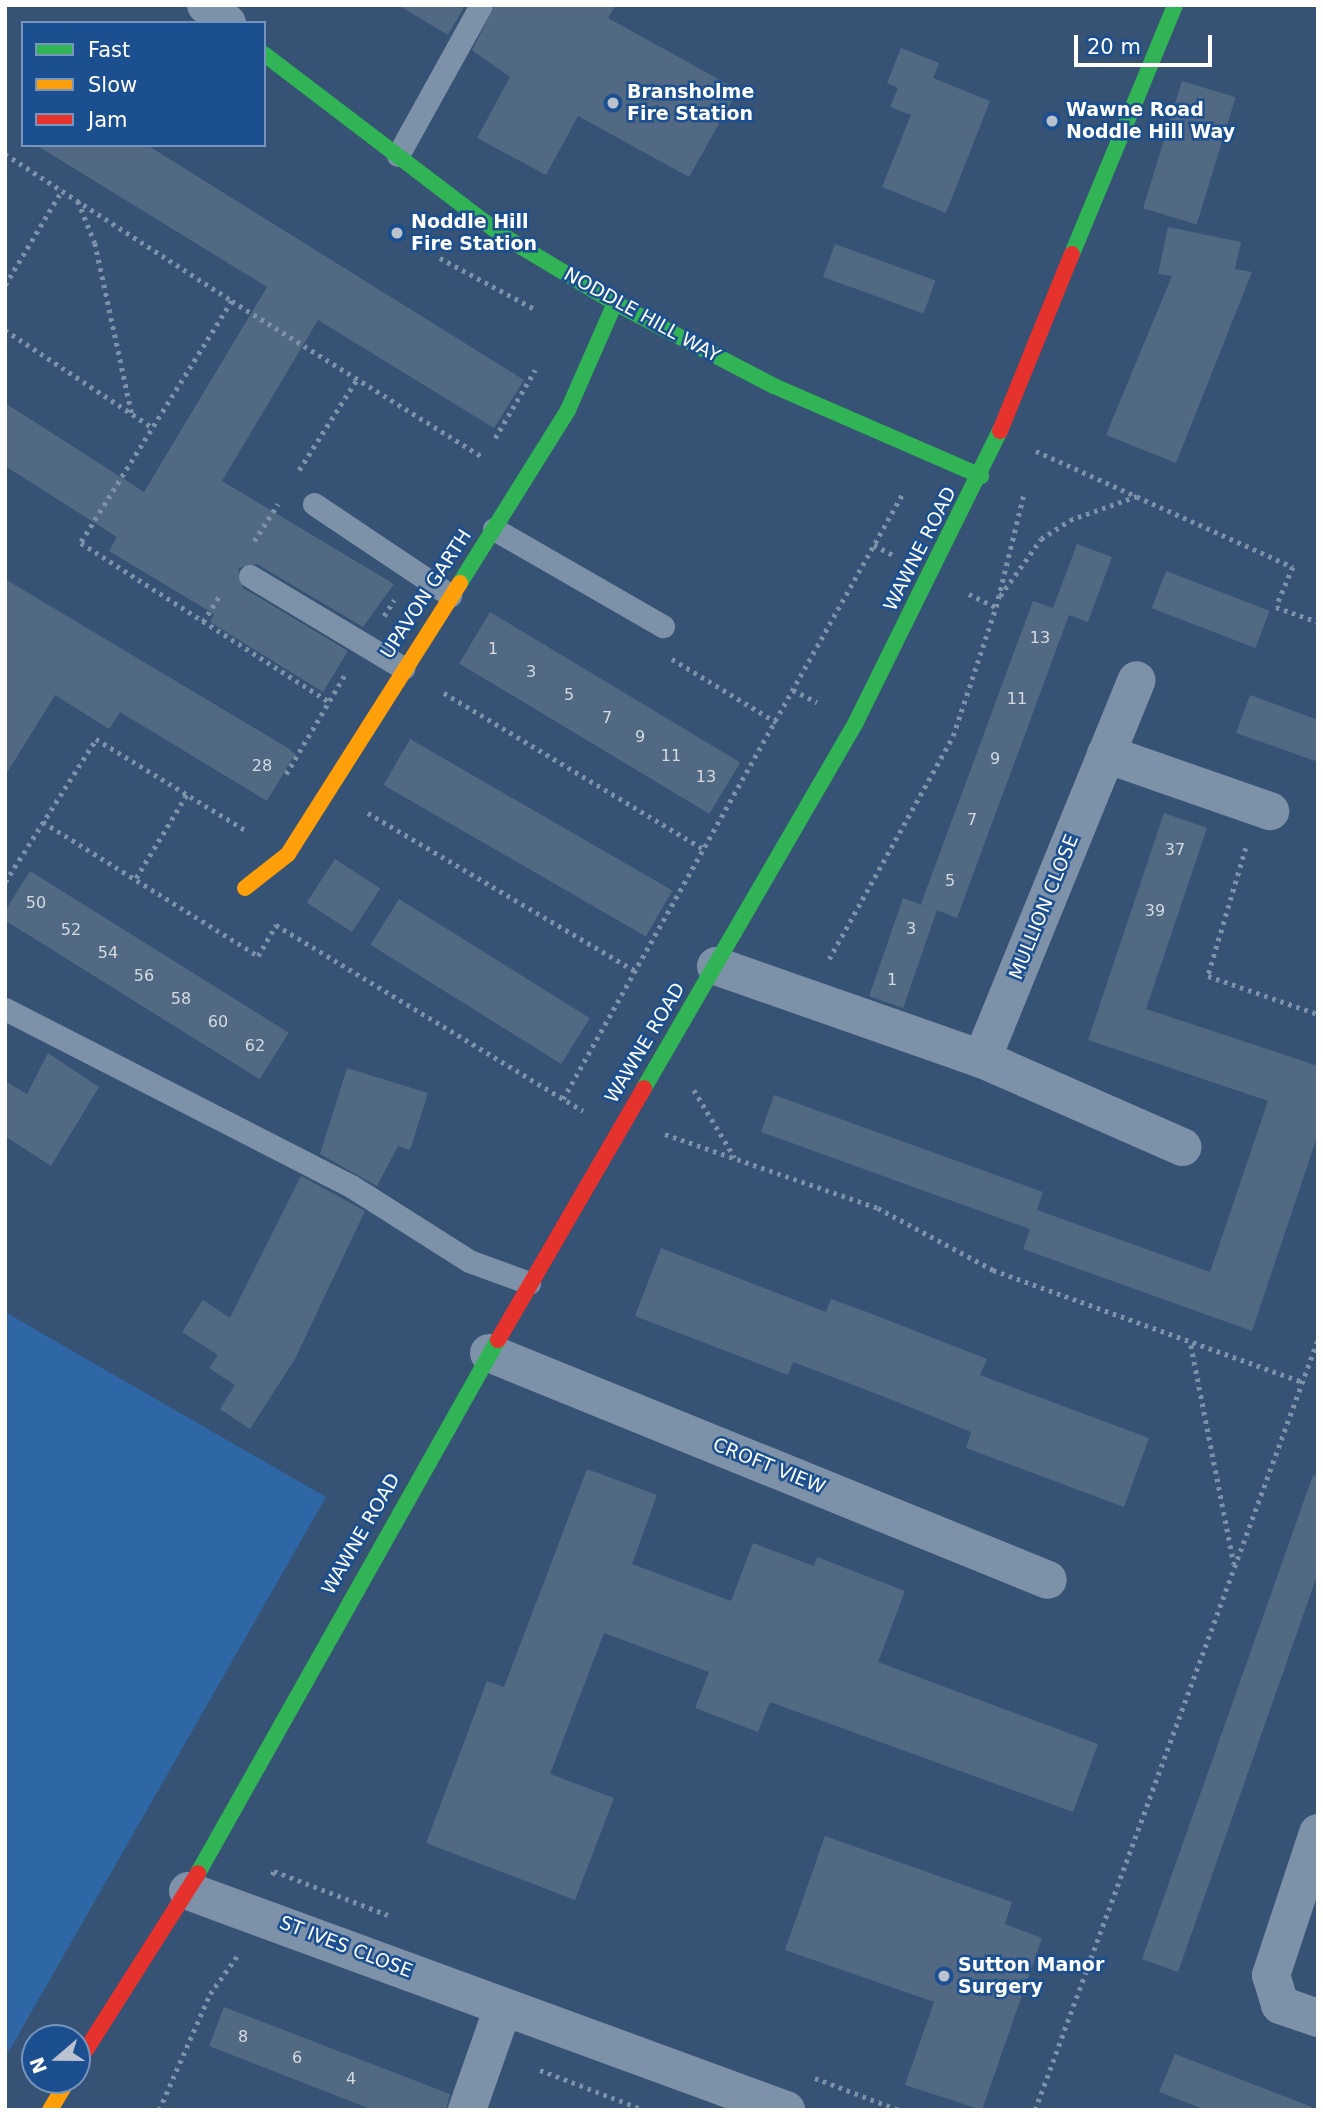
<!DOCTYPE html>
<html>
<head>
<meta charset="utf-8">
<style>
	body { margin:0 }
	#map { position:relative; width:1323px; height:2115px; overflow:hidden; background:#365274; font-family:"DejaVu Sans",sans-serif }
	div>[style] { position:absolute }
	.green>* { inset:0; background:#2f66a5 }
	.building>* { inset:0; background:#526984; transform-origin:0 0 }
	.path>* { height:4.5px; margin-top:-2.25px; transform-origin:0; background:repeating-linear-gradient(90deg,#7d92a8 0 3.5px,transparent 0 8.5px) }
	.lane>* { height:23px; margin:-11.5px; padding:0 11.5px; transform-origin:11.5px; border-radius:11.5px; background:#7d92a8 }
	.street>* { height:38px; margin:-19px; padding:0 19px; transform-origin:19px; border-radius:19px; background:#7d92a8 }
	.fast>* { height:16px; margin:-8px; padding:0 8px; transform-origin:8px; border-radius:8px; background:#30b455 }
	.slow>* { height:16px; margin:-8px; padding:0 8px; transform-origin:8px; border-radius:8px; background:#ff9f0a }
	.jam>* { height:16px; margin:-8px; padding:0 8px; transform-origin:8px; border-radius:8px; background:#e5322d }
	.dots>* { width:19px; height:19px; translate:-50% -50%; box-sizing:border-box; border:4px solid #1b4f8f; border-radius:50% }
	span { translate:-50% -50%; white-space:nowrap; text-align:center; line-height:1.15; -webkit-text-stroke:5px #1b4f8f; paint-order:stroke }
	.number-label { font-size:16px; color:#d4dae0 }
	.number-label span { -webkit-text-stroke-width:0 }
	.poi-label { font-size:19px; color:#fff; font-weight:700 }
	.left { translate:0 -50%; text-align:left }
	.street-label { font-size:19px; color:#fff }
	.frame { position:absolute; inset:0; border:7px solid #fff; pointer-events:none }
	.legend { position:absolute; left:21px; top:21px; width:245px; height:126px; box-sizing:border-box; background:#1b4f8f; border:2px solid #7695bc; margin:0; padding:9px 12px; list-style:none; font-size:21px; color:#fff }
	.legend li { display:flex; align-items:center; gap:14px; height:35px }
	.legend b { width:35px; border:2px solid #7695bc }
	.north { position:absolute; left:21px; top:2024px; width:70px; height:70px; box-sizing:border-box; background:#1b4f8f; border:2px solid #7695bc; border-radius:50%; rotate:250deg; font-size:19px; font-weight:700; line-height:28px; text-align:center; color:#fff }
	.north::after { content:''; display:block; margin:auto; width:24px; height:32px; background:#b9c2ce; clip-path:polygon(50% 0,100% 100%,50% 72%,0 100%) }
	.scale { position:absolute; left:1074px; top:35px; width:138px; height:32px; box-sizing:border-box; border:4px solid #fff; border-top:0; padding-left:9px; font-size:21px; line-height:24px; white-space:nowrap; color:#fff; -webkit-text-stroke:5px #1b4f8f; paint-order:stroke }
</style>
</head>
<body>
<div id="map">
	<div class="green">
		<i style="clip-path:polygon(5px 1312px,326px 1497px,5px 2058px)"></i>
	</div>
	<div class="building">
		<i style="clip-path:polygon(398px 5px,465px 5px,448px 35px)"></i>
		<i style="clip-path:polygon(495px 5px,616px 5px,608px 18px,738px 90px,689px 177px,578px 116px,546px 175px,477px 138px,510px 77px,472px 50px)"></i>
		<i style="clip-path:polygon(901px 48px,939px 63px,933px 78px,990px 101px,946px 213px,882px 187px,911px 115px,890px 107px,898px 88px,887px 83px)"></i>
		<i style="left:1182px;top:81px;width:56px;height:133px;rotate:17deg"></i>
		<i style="clip-path:polygon(36px 145px,147px 145px,524px 380px,494px 428px,318px 320px,222px 481px,394px 584px,363px 627px,257px 564px,238px 568px,243px 588px,348px 651px,323px 692px,210px 622px,214px 614px,109px 551px,117px 537px,5px 466px,5px 403px,144px 492px,267px 287px)"></i>
		<i style="clip-path:polygon(1168px 227px,1241px 242px,1235px 269px,1252px 272px,1176px 463px,1106px 435px,1172px 276px,1158px 274px)"></i>
		<i style="left:835px;top:244px;width:107px;height:35px;rotate:20deg"></i>
		<i style="clip-path:polygon(1077px 544px,1112px 557px,1088px 622px,1069px 615px,957px 918px,921px 904px,1033px 601px,1053px 608px)"></i>
		<i style="left:1166px;top:571px;width:111px;height:40px;rotate:21deg"></i>
		<i style="clip-path:polygon(5px 579px,288px 748px,295px 754px,267px 801px,120px 712px,109px 729px,55px 695px,5px 776px)"></i>
		<i style="left:490px;top:612px;width:292px;height:60px;rotate:31deg"></i>
		<i style="clip-path:polygon(1250px 695px,1318px 720px,1318px 762px,1236px 733px)"></i>
		<i style="left:410px;top:739px;width:303px;height:53px;rotate:30deg"></i>
		<i style="clip-path:polygon(1164px 813px,1207px 828px,1146px 1009px,1318px 1066px,1318px 1134px,1252px 1331px,1023px 1249px,1030px 1229px,761px 1132px,774px 1095px,1043px 1192px,1031px 1227px,1037px 1210px,1210px 1272px,1268px 1101px,1088px 1040px)"></i>
		<i style="left:335px;top:859px;width:54px;height:52px;rotate:33deg"></i>
		<i style="left:30px;top:871px;width:305px;height:55px;rotate:32deg"></i>
		<i style="left:903px;top:898px;width:36px;height:104px;rotate:19deg"></i>
		<i style="left:399px;top:899px;width:225px;height:54px;rotate:32deg"></i>
		<i style="clip-path:polygon(48px 1053px,99px 1087px,51px 1166px,5px 1136px,5px 1081px,27px 1094px)"></i>
		<i style="clip-path:polygon(347px 1068px,428px 1093px,410px 1150px,398px 1146px,377px 1186px,320px 1154px)"></i>
		<i style="clip-path:polygon(301px 1176px,365px 1211px,295px 1359px,250px 1429px,220px 1409px,235px 1385px,209px 1368px,218px 1355px,182px 1332px,203px 1300px,230px 1318px)"></i>
		<i style="clip-path:polygon(661px 1248px,826px 1312px,831px 1299px,867px 1312px,987px 1359px,980px 1375px,1149px 1438px,1124px 1507px,966px 1448px,971px 1432px,890px 1399px,793px 1362px,788px 1375px,635px 1316px)"></i>
		<i style="clip-path:polygon(587px 1469px,657px 1495px,632px 1564px,731px 1601px,753px 1543px,814px 1566px,817px 1557px,905px 1591px,878px 1662px,1098px 1744px,1073px 1812px,770px 1702px,758px 1732px,695px 1708px,709px 1672px,604px 1633px,550px 1774px,614px 1798px,575px 1900px,426px 1843px,487px 1681px,504px 1687px)"></i>
		<i style="clip-path:polygon(1313px 1475px,1318px 1476px,1318px 1573px,1178px 1972px,1142px 1959px)"></i>
		<i style="clip-path:polygon(825px 1836px,1012px 1902px,1005px 1924px,1042px 1938px,982px 2110px,905px 2085px,934px 2002px,785px 1950px)"></i>
		<i style="clip-path:polygon(224px 2007px,450px 2094px,446px 2110px,373px 2110px,209px 2046px)"></i>
		<i style="clip-path:polygon(1175px 2054px,1312px 2107px,1311px 2110px,1206px 2110px,1159px 2092px)"></i>
	</div>
	<div class="path">
		<i style="left:5px;top:154px;width:270px;rotate:32.9deg"></i>
		<i style="left:232px;top:301px;width:285px;rotate:122deg"></i>
		<i style="left:81px;top:543px;width:293px;rotate:32.6deg"></i>
		<i style="left:78px;top:201px;width:45px;rotate:68deg"></i>
		<i style="left:95px;top:243px;width:175px;rotate:77.8deg"></i>
		<i style="left:440px;top:258px;width:106px;rotate:28.3deg"></i>
		<i style="left:5px;top:285px;width:111px;rotate:-59deg"></i>
		<i style="left:232px;top:301px;width:297px;rotate:31.9deg"></i>
		<i style="left:5px;top:330px;width:178px;rotate:33.5deg"></i>
		<i style="left:495px;top:438px;width:79px;rotate:-59.5deg"></i>
		<i style="left:1036px;top:451px;width:282px;rotate:24.3deg"></i>
		<i style="left:1293px;top:567px;width:43px;rotate:113deg"></i>
		<i style="left:1276px;top:607px;width:45px;rotate:19.7deg"></i>
		<i style="left:299px;top:470px;width:108px;rotate:-57.5deg"></i>
		<i style="left:254px;top:541px;width:44px;rotate:-57deg"></i>
		<i style="left:874px;top:545px;width:21px;rotate:28deg"></i>
		<i style="left:969px;top:594px;width:30px;rotate:26deg"></i>
		<i style="left:1000px;top:596px;width:70px;rotate:-54.3deg"></i>
		<i style="left:1041px;top:539px;width:35px;rotate:-33deg"></i>
		<i style="left:1070px;top:520px;width:71px;rotate:-19.7deg"></i>
		<i style="left:384px;top:616px;width:19px;rotate:-58deg"></i>
		<i style="left:203px;top:622px;width:34px;rotate:-58deg"></i>
		<i style="left:672px;top:659px;width:122px;rotate:31.2deg"></i>
		<i style="left:793px;top:690px;width:27px;rotate:27deg"></i>
		<i style="left:444px;top:693px;width:303px;rotate:31deg"></i>
		<i style="left:286px;top:774px;width:117px;rotate:-59.3deg"></i>
		<i style="left:368px;top:813px;width:310px;rotate:30.6deg"></i>
		<i style="left:43px;top:822px;width:253px;rotate:31.9deg"></i>
		<i style="left:258px;top:956px;width:36px;rotate:-60deg"></i>
		<i style="left:276px;top:925px;width:359px;rotate:31.2deg"></i>
		<i style="left:1246px;top:848px;width:134px;rotate:106.5deg"></i>
		<i style="left:1208px;top:976px;width:116px;rotate:19.1deg"></i>
		<i style="left:136px;top:878px;width:98px;rotate:-58.7deg"></i>
		<i style="left:5px;top:882px;width:169px;rotate:-57.5deg"></i>
		<i style="left:96px;top:739px;width:177px;rotate:31.4deg"></i>
		<i style="left:829px;top:959px;width:255px;rotate:-60.9deg"></i>
		<i style="left:953px;top:736px;width:136px;rotate:-71.6deg"></i>
		<i style="left:996px;top:607px;width:117px;rotate:-76.2deg"></i>
		<i style="left:694px;top:1090px;width:79px;rotate:58.9deg"></i>
		<i style="left:563px;top:1099px;width:697px;rotate:-60.71deg"></i>
		<i style="left:665px;top:1134px;width:225px;rotate:19.2deg"></i>
		<i style="left:878px;top:1208px;width:131px;rotate:28.3deg"></i>
		<i style="left:993px;top:1270px;width:329px;rotate:19.9deg"></i>
		<i style="left:1191px;top:1345px;width:223px;rotate:78.9deg"></i>
		<i style="left:272px;top:1875px;width:4px;rotate:-63deg"></i>
		<i style="left:274px;top:1871px;width:122px;rotate:21.1deg"></i>
		<i style="left:540px;top:2070px;width:111px;rotate:21deg"></i>
		<i style="left:815px;top:2078px;width:90px;rotate:20.9deg"></i>
		<i style="left:159px;top:2110px;width:127px;rotate:-66.3deg"></i>
		<i style="left:210px;top:1994px;width:47px;rotate:-54.6deg"></i>
		<i style="left:1035px;top:2110px;width:821px;rotate:-69.84deg"></i>
	</div>
	<div class="lane">
		<i style="left:398px;top:155px;width:171px;rotate:-61deg"></i>
		<i style="left:314px;top:504px;width:164px;rotate:33.8deg"></i>
		<i style="left:494px;top:529px;width:195px;rotate:29.9deg"></i>
		<i style="left:250px;top:576px;width:179px;rotate:31deg"></i>
		<i style="left:5px;top:1009px;width:389px;rotate:27.1deg"></i>
		<i style="left:351px;top:1186px;width:140px;rotate:32.4deg"></i>
		<i style="left:469px;top:1261px;width:64px;rotate:20.1deg"></i>
	</div>
	<div class="street">
		<i style="left:206px;top:5px;width:28px;rotate:41deg"></i>
		<i style="left:1106px;top:754px;width:174px;rotate:19.2deg"></i>
		<i style="left:716px;top:966px;width:282px;rotate:19.3deg"></i>
		<i style="left:982px;top:1059px;width:219px;rotate:23.7deg"></i>
		<i style="left:982px;top:1059px;width:409px;rotate:-67.8deg"></i>
		<i style="left:489px;top:1353px;width:603px;rotate:22.1deg"></i>
		<i style="left:1318px;top:1833px;width:150px;rotate:108.3deg"></i>
		<i style="left:1271px;top:1975px;width:31px;rotate:73deg"></i>
		<i style="left:1280px;top:2005px;width:40px;rotate:18.9deg"></i>
		<i style="left:188px;top:1891px;width:637px;rotate:20.11deg"></i>
		<i style="left:467px;top:2110px;width:108px;rotate:-70.6deg"></i>
	</div>
	<div class="fast">
		<i style="left:264px;top:54px;width:297px;rotate:37.3deg"></i>
		<i style="left:500px;top:234px;width:134px;rotate:31deg"></i>
		<i style="left:615px;top:303px;width:179px;rotate:27.6deg"></i>
		<i style="left:774px;top:386px;width:226px;rotate:23.5deg"></i>
		<i style="left:1072px;top:254px;width:269px;rotate:-67.5deg"></i>
		<i style="left:460px;top:583px;width:204px;rotate:-58deg"></i>
		<i style="left:568px;top:410px;width:117px;rotate:-66.3deg"></i>
		<i style="left:644px;top:1088px;width:423px;rotate:-59.9deg"></i>
		<i style="left:856px;top:722px;width:325px;rotate:-63.7deg"></i>
		<i style="left:198px;top:1873px;width:612px;rotate:-60.63deg"></i>
	</div>
	<div class="slow">
		<i style="left:245px;top:888px;width:55px;rotate:-38.3deg"></i>
		<i style="left:288px;top:854px;width:321px;rotate:-57.6deg"></i>
		<i style="left:50px;top:2110px;width:35px;rotate:-59deg"></i>
	</div>
	<div class="jam">
		<i style="left:1000px;top:431px;width:191px;rotate:-67.9deg"></i>
		<i style="left:498px;top:1340px;width:291px;rotate:-59.9deg"></i>
		<i style="left:77px;top:2064px;width:226px;rotate:-57.6deg"></i>
	</div>
	<div class="dots">
		<i style="left:613px;top:103px;background:#b9c2ce"></i>
		<i style="left:1052px;top:121px;background:#b9c2ce"></i>
		<i style="left:397px;top:233px;background:#b9c2ce"></i>
		<i style="left:944px;top:1976px;background:#b9c2ce"></i>
	</div>
	<div class="number-label">
		<span style="left:1040px;top:638px">13</span>
		<span style="left:493px;top:649px">1</span>
		<span style="left:531px;top:672px">3</span>
		<span style="left:569px;top:695px">5</span>
		<span style="left:1017px;top:699px">11</span>
		<span style="left:607px;top:718px">7</span>
		<span style="left:640px;top:737px">9</span>
		<span style="left:671px;top:756px">11</span>
		<span style="left:995px;top:759px">9</span>
		<span style="left:262px;top:766px">28</span>
		<span style="left:706px;top:777px">13</span>
		<span style="left:972px;top:820px">7</span>
		<span style="left:1175px;top:850px">37</span>
		<span style="left:950px;top:881px">5</span>
		<span style="left:36px;top:903px">50</span>
		<span style="left:1155px;top:911px">39</span>
		<span style="left:911px;top:929px">3</span>
		<span style="left:71px;top:930px">52</span>
		<span style="left:108px;top:953px">54</span>
		<span style="left:144px;top:976px">56</span>
		<span style="left:892px;top:980px">1</span>
		<span style="left:181px;top:999px">58</span>
		<span style="left:218px;top:1022px">60</span>
		<span style="left:255px;top:1046px">62</span>
		<span style="left:243px;top:2037px">8</span>
		<span style="left:297px;top:2058px">6</span>
		<span style="left:351px;top:2079px">4</span>
	</div>
	<div class="poi-label">
		<span class="left" style="left:627px;top:103px">Bransholme<br>Fire Station</span>
		<span class="left" style="left:1066px;top:121px">Wawne Road<br>Noddle Hill Way</span>
		<span class="left" style="left:411px;top:233px">Noddle Hill<br>Fire Station</span>
		<span class="left" style="left:958px;top:1976px">Sutton Manor<br>Surgery</span>
	</div>
	<div class="street-label">
		<span style="left:642px;top:315px;rotate:29deg">NODDLE HILL WAY</span>
		<span style="left:920px;top:549px;rotate:-63deg">WAWNE ROAD</span>
		<span style="left:426px;top:594px;rotate:-57deg">UPAVON GARTH</span>
		<span style="left:1044px;top:907px;rotate:-68deg">MULLION CLOSE</span>
		<span style="left:645px;top:1043px;rotate:-59deg">WAWNE ROAD</span>
		<span style="left:769px;top:1466px;rotate:22deg">CROFT VIEW</span>
		<span style="left:361px;top:1534px;rotate:-60deg">WAWNE ROAD</span>
		<span style="left:346px;top:1947px;rotate:21deg">ST IVES CLOSE</span>
	</div>
	<div class="frame"></div>
	<ul class="legend">
	<li><b style="height:9px;background:#30b455"></b>Fast</li>
	<li><b style="height:9px;background:#ff9f0a"></b>Slow</li>
	<li><b style="height:9px;background:#e5322d"></b>Jam</li>
	</ul>
	<div class="north">N</div>
	<div class="scale">20 m</div>
</div>
</body>
</html>
